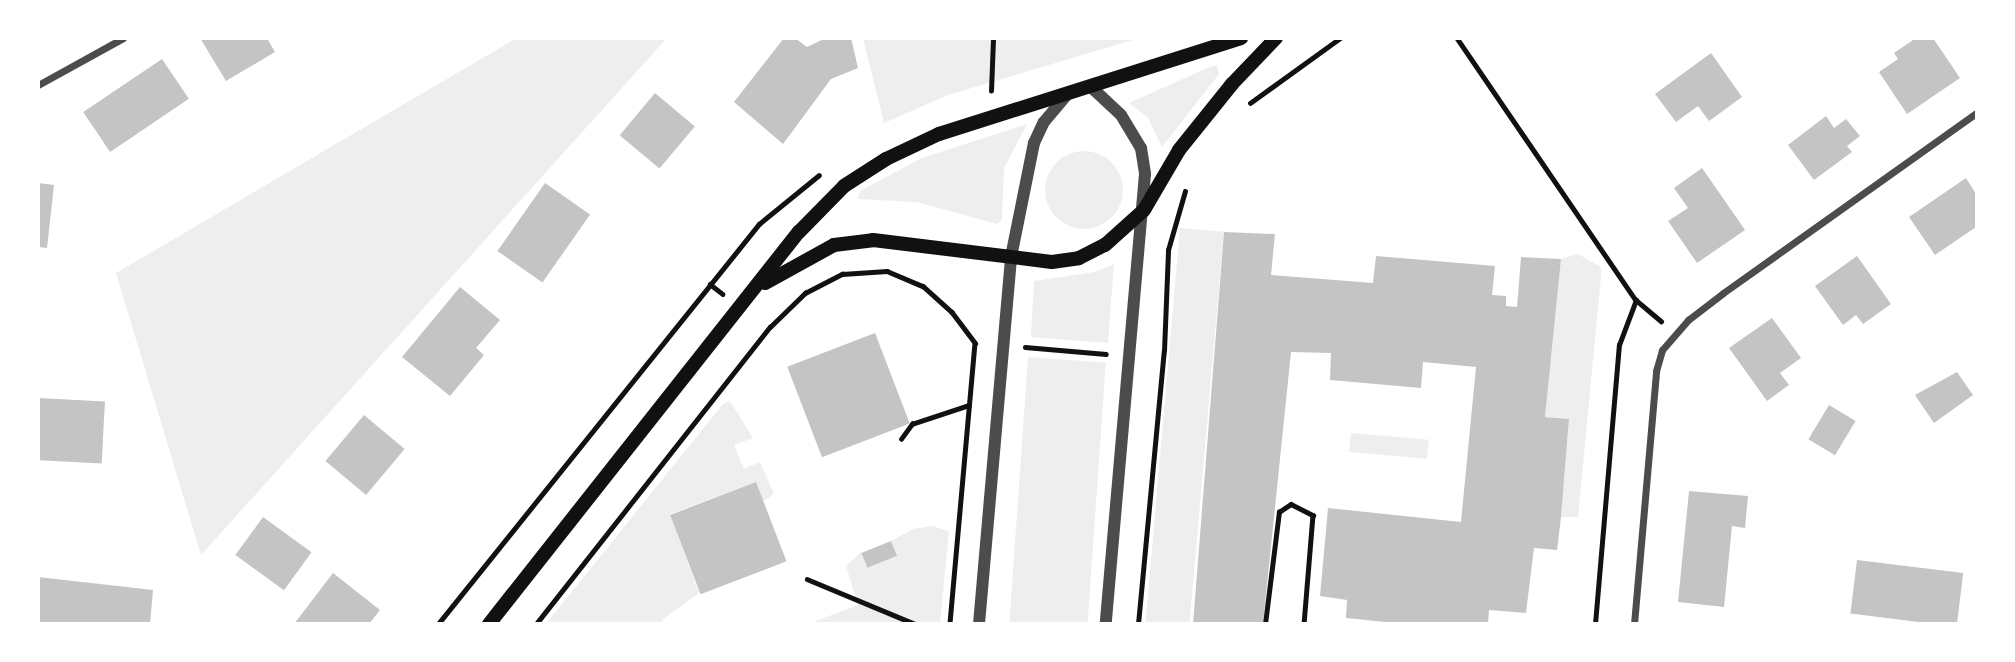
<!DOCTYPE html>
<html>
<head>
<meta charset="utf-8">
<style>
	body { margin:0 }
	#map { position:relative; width:2015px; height:662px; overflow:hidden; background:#fff; font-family:"Alegreya Sans",sans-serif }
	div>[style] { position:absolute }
	.green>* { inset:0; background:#eee; transform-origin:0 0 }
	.round { border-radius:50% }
	.building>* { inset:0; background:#c4c4c4; transform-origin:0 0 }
	.path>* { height:4.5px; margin:-2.25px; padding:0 2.25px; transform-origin:2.25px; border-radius:2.25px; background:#111 }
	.minor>* { height:7px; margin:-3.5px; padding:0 3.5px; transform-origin:3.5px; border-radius:3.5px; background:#4c4c4c }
	.tertiary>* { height:12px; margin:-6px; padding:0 6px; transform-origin:6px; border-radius:6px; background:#4c4c4c }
	.secondary>* { height:14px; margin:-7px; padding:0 7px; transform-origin:7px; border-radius:7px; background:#111 }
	span { translate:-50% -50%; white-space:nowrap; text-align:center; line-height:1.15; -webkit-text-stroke:5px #fff; paint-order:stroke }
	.frame { position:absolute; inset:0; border:40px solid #fff; pointer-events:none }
</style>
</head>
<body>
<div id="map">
	<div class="green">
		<i style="clip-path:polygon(515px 39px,666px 39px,201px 555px,116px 273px)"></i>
		<i style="clip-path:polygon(863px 39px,1136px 39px,948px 95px,884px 123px)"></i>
		<i style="clip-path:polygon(1212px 66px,1217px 66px,1219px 74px,1162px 147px,1148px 118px,1129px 103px)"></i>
		<i style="clip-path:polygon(1027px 124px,1004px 168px,1002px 220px,997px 224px,917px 202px,858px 199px,860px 191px,922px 158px)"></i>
		<i class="round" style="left:1045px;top:151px;width:78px;height:78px"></i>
		<i style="left:1180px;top:228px;width:44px;height:397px;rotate:5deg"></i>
		<i style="clip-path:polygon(1578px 254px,1601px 267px,1601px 277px,1578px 517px,1561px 517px,1569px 419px,1545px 417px,1561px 259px)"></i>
		<i style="clip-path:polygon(1114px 264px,1108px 343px,1031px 337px,1034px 281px,1095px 272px)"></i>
		<i style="left:1028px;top:357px;width:78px;height:267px;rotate:4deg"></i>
		<i style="clip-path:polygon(730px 401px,753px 438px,734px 445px,744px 469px,760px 462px,774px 494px,763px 501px,756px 482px,670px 514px,699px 593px,662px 620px,664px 623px,546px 624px,723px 404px)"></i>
		<i style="left:1351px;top:433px;width:78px;height:19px;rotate:5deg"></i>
		<i style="clip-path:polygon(932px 526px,949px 531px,940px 623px,808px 624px,858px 605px,846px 566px,861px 552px,866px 566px,896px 555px,891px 541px,913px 529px)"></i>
	</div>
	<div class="building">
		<i style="clip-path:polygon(200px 38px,267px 38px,275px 52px,226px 81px)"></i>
		<i style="clip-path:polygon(784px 38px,795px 38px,807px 47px,826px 38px,851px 38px,858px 68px,831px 79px,783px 144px,734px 102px)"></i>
		<i style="clip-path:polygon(1916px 38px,1933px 38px,1960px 78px,1907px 114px,1879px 72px,1898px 59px,1894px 53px)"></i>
		<i style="clip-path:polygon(1711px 53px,1742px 97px,1709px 121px,1698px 106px,1676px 122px,1655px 94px)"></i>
		<i style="left:162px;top:59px;width:48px;height:95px;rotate:56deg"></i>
		<i style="left:655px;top:93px;width:52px;height:55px;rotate:40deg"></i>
		<i style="clip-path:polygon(1826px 116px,1834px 128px,1846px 119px,1860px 136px,1847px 146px,1852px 152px,1814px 180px,1788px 145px)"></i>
		<i style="clip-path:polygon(1702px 168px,1745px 230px,1697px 263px,1668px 221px,1688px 208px,1674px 188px)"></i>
		<i style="clip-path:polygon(1966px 178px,1976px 194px,1976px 227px,1935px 255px,1909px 217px)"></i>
		<i style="clip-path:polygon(38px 183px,54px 185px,47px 248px,38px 247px)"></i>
		<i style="left:545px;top:183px;width:55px;height:83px;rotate:35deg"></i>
		<i style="clip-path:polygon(1224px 232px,1275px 234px,1271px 275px,1373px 283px,1376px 256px,1495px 266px,1492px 295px,1506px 296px,1506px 306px,1517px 307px,1521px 257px,1561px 259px,1545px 417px,1569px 419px,1561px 517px,1557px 550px,1534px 548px,1526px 613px,1489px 610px,1488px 624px,1405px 624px,1346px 618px,1347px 600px,1320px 596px,1328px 508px,1461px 522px,1476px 367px,1423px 362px,1421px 388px,1330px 380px,1331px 353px,1291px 352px,1263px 624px,1193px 624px)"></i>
		<i style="clip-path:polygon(1857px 256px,1891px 304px,1863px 324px,1856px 315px,1843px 325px,1815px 286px)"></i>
		<i style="clip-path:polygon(460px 287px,500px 320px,476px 348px,484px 355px,450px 396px,402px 357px)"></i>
		<i style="clip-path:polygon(1772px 318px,1801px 358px,1780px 373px,1789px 385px,1767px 401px,1729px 348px)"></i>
		<i style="left:875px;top:333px;width:97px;height:94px;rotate:69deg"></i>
		<i style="clip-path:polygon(1957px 372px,1973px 395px,1934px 423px,1915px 395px)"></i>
		<i style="left:38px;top:398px;width:67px;height:62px;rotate:3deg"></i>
		<i style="left:1829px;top:405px;width:31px;height:40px;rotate:31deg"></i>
		<i style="left:364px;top:415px;width:53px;height:60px;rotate:40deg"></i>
		<i style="left:756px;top:482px;width:85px;height:92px;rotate:69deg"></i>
		<i style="clip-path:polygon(1689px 491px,1748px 496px,1745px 528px,1732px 526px,1724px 607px,1678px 602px)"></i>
		<i style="left:263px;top:517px;width:60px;height:47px;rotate:36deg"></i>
		<i style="left:891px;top:541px;width:16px;height:32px;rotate:68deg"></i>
		<i style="left:1857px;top:560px;width:107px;height:54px;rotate:7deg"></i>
		<i style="clip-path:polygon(333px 573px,380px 610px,369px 624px,294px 624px)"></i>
		<i style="clip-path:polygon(38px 577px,153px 590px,150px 624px,38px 624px)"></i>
	</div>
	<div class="path">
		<i style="left:1457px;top:38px;width:317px;rotate:55.7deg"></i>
		<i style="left:1636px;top:300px;width:33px;rotate:40deg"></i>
		<i style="left:991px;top:91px;width:53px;rotate:-87.8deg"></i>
		<i style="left:1250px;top:103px;width:111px;rotate:-35.8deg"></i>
		<i style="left:710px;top:284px;width:16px;rotate:38deg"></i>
		<i style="left:1025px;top:347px;width:81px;rotate:4.9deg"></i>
		<i style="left:901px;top:439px;width:19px;rotate:-54deg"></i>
		<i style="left:912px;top:424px;width:60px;rotate:-18.4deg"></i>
		<i style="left:807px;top:579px;width:117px;rotate:22.6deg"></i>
		<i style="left:438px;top:624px;width:513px;rotate:-51.25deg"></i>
		<i style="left:759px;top:224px;width:77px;rotate:-39.2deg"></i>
		<i style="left:536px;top:624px;width:378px;rotate:-51.8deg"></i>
		<i style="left:770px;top:327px;width:49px;rotate:-44.2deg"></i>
		<i style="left:805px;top:293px;width:42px;rotate:-27.2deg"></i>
		<i style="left:842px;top:274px;width:45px;rotate:-3.8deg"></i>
		<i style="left:887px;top:271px;width:39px;rotate:23deg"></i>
		<i style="left:923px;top:286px;width:39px;rotate:42deg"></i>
		<i style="left:952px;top:312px;width:39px;rotate:53deg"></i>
		<i style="left:975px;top:343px;width:282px;rotate:95.1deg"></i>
		<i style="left:1138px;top:624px;width:274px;rotate:-84.6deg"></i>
		<i style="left:1164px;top:351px;width:101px;rotate:-87.7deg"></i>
		<i style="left:1168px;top:250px;width:61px;rotate:-73.9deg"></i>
		<i style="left:1265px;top:624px;width:113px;rotate:-82.9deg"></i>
		<i style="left:1279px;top:512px;width:14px;rotate:-34deg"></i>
		<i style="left:1291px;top:504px;width:25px;rotate:27deg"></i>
		<i style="left:1313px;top:515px;width:109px;rotate:94.7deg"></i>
		<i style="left:1595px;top:624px;width:280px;rotate:-85.1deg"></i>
		<i style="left:1619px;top:345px;width:48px;rotate:-69.3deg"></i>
	</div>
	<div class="minor">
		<i style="left:38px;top:85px;width:97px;rotate:-28.9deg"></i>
		<i style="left:1634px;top:624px;width:254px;rotate:-85deg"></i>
		<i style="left:1656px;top:371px;width:22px;rotate:-74deg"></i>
		<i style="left:1662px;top:350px;width:40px;rotate:-49deg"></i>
		<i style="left:1688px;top:320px;width:44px;rotate:-37.6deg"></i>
		<i style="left:1723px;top:293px;width:310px;rotate:-35.4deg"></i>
	</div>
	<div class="tertiary">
		<i style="left:1090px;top:86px;width:42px;rotate:43.1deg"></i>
		<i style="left:1121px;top:115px;width:39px;rotate:59deg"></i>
		<i style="left:1141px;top:148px;width:26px;rotate:81deg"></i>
		<i style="left:1145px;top:174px;width:452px;rotate:95deg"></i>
		<i style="left:979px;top:624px;width:368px;rotate:-85deg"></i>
		<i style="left:1011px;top:257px;width:116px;rotate:-78.6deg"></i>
		<i style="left:1034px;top:143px;width:23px;rotate:-65deg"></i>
		<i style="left:1044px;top:122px;width:39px;rotate:-50deg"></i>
	</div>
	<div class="secondary">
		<i style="left:765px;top:283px;width:79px;rotate:-28.8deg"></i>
		<i style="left:834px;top:245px;width:39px;rotate:-7deg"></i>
		<i style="left:873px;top:240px;width:180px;rotate:7deg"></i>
		<i style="left:1052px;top:262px;width:27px;rotate:-8deg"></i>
		<i style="left:1079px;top:258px;width:29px;rotate:-27deg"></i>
		<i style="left:1105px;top:245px;width:52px;rotate:-41.9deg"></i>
		<i style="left:1144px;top:210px;width:69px;rotate:-59.7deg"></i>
		<i style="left:1179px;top:150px;width:85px;rotate:-51.2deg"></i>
		<i style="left:1232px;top:84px;width:64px;rotate:-46.3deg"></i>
		<i style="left:489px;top:624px;width:500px;rotate:-51.7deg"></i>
		<i style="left:799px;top:232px;width:64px;rotate:-45.6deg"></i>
		<i style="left:844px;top:186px;width:50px;rotate:-32.7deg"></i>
		<i style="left:886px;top:159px;width:59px;rotate:-25.3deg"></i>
		<i style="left:939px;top:134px;width:317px;rotate:-17.6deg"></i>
	</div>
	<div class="frame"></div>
</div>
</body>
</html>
